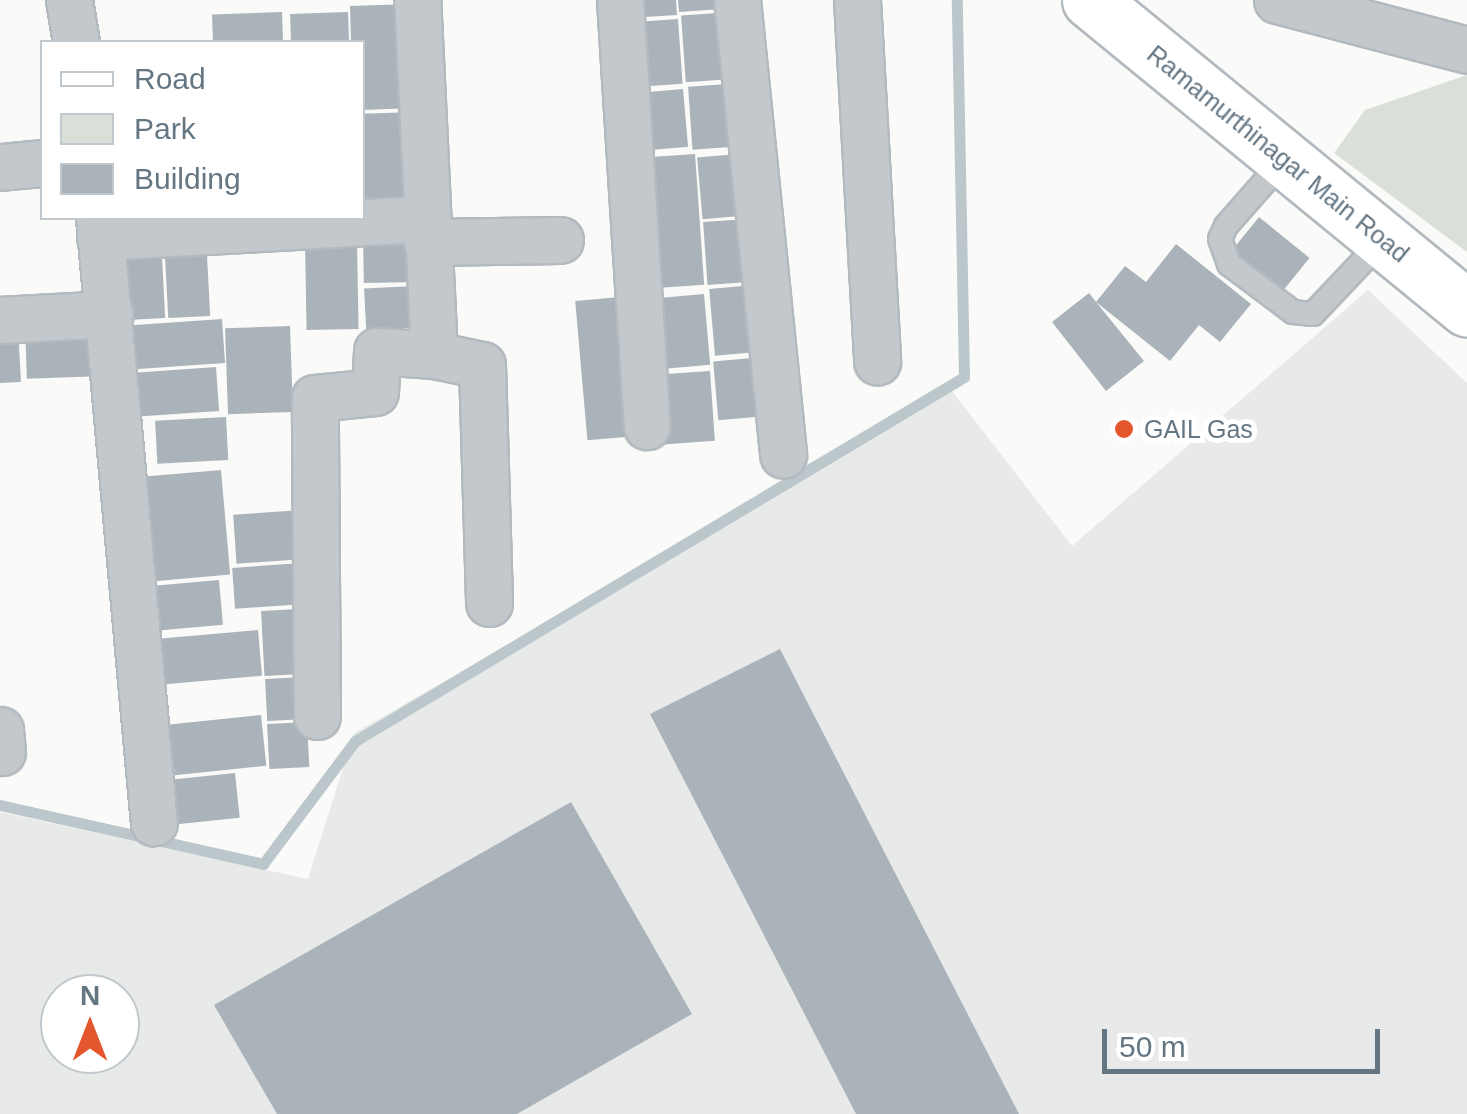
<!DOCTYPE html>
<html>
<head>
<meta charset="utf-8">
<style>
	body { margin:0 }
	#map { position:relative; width:1467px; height:1114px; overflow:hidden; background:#fafaf8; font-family:Helvetica,sans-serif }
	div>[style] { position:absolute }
	.built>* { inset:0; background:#e8e9e9 }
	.green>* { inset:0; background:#dadfd7 }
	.stream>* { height:11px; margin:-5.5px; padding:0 5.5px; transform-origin:5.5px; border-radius:5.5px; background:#bbc7cb }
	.building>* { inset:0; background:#aab3b9; transform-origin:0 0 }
	.roads { filter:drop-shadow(2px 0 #b3babf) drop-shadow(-2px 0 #b3babf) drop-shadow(0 2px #b3babf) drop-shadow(0 -2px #b3babf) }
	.service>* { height:22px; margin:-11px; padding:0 11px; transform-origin:11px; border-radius:11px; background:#c3c8cc }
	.minor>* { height:45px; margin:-22.5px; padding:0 22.5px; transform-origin:22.5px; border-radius:22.5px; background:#c3c8cc }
	.secondary>* { height:55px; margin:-27.5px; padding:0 27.5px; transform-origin:27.5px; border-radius:27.5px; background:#fff }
	.dots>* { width:28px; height:28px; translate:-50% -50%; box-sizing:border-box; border:5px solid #fff; border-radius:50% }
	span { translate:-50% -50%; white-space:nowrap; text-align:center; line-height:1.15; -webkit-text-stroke:10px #fff; paint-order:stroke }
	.street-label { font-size:25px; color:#657683 }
	.poi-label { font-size:25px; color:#657683 }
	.left { translate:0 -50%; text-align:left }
	.legend { position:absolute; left:40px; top:40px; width:325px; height:180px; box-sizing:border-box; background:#fff; border:2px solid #c1c8cd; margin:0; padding:12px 18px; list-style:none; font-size:30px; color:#657683 }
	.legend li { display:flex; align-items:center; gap:20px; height:50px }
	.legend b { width:50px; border:2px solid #c1c8cd }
	.north { position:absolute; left:40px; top:974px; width:100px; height:100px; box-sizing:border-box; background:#fff; border:2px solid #c1c8cd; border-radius:50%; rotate:0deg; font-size:28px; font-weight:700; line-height:40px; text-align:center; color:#657683 }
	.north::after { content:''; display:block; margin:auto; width:35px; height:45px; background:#e4572e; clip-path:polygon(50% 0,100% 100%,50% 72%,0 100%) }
	.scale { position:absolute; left:1102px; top:1029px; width:278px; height:45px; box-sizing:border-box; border:5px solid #657683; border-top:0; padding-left:12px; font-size:30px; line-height:35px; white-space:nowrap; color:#657683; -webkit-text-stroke:8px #fff; paint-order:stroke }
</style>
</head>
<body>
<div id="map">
	<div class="built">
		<i style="clip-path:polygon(evenodd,1368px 290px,1467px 383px,1467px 1114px,0 1114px,0 812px,308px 879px,354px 733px,952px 391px,1072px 546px,1368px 290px,60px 994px,120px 994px,120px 1054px,60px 1054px,60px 994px)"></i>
	</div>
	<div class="green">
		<i style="clip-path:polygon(1467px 75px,1467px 252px,1334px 153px,1365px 110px)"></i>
	</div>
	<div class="stream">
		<i style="left:0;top:805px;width:270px;rotate:12.6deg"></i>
		<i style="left:263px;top:864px;width:154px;rotate:-53.2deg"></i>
		<i style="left:355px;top:741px;width:709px;rotate:-30.87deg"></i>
		<i style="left:964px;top:377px;width:377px;rotate:-91.1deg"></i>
	</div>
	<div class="building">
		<i style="clip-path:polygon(626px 0,676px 0,677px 15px,628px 18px)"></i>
		<i style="clip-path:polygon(678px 0,722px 0,722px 9px,679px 12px)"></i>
		<i style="clip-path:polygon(411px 4px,414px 108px,362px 110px,362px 42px,351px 42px,350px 6px)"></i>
		<i style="left:282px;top:12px;width:30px;height:70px;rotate:88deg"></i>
		<i style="left:348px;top:12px;width:30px;height:58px;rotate:88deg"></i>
		<i style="left:731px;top:12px;width:67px;height:50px;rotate:86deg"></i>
		<i style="left:678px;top:19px;width:65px;height:50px;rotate:86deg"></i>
		<i style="left:729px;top:84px;width:63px;height:41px;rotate:86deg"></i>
		<i style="left:683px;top:89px;width:58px;height:49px;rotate:85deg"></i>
		<i style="left:414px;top:112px;width:85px;height:52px;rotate:88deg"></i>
		<i style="left:695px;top:154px;width:131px;height:55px;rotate:86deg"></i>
		<i style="left:737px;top:154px;width:62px;height:40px;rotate:85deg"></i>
		<i style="left:1259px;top:217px;width:65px;height:48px;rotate:39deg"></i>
		<i style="left:747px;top:219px;width:63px;height:44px;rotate:86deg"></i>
		<i style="left:419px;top:234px;width:48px;height:56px;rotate:89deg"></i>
		<i style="left:206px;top:236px;width:80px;height:42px;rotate:87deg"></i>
		<i style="left:161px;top:238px;width:80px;height:43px;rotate:87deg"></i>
		<i style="left:357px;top:240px;width:89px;height:52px;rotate:89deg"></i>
		<i style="clip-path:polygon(1176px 244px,1251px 304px,1220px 342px,1199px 325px,1170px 361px,1096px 302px,1144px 361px,1106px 391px,1052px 322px,1089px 293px,1096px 302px,1125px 266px,1146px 282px)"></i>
		<i style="left:754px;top:285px;width:67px;height:45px;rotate:85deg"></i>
		<i style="left:414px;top:286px;width:42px;height:50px;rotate:87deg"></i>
		<i style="left:704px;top:294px;width:71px;height:54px;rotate:85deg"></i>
		<i style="left:631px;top:296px;width:140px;height:56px;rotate:85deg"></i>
		<i style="left:222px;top:319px;width:44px;height:98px;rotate:86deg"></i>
		<i style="left:102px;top:324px;width:52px;height:77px;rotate:88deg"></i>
		<i style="left:290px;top:326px;width:86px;height:65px;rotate:88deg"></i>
		<i style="clip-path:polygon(18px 328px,21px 382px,0 383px,0 329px)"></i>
		<i style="left:765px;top:357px;width:59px;height:52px;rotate:85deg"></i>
		<i style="left:216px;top:367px;width:44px;height:92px;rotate:86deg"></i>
		<i style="left:710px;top:371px;width:70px;height:55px;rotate:86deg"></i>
		<i style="left:226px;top:417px;width:43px;height:71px;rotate:87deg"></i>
		<i style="left:221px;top:470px;width:105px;height:76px;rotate:85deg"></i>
		<i style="left:302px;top:510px;width:49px;height:69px;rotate:86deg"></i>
		<i style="left:302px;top:563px;width:41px;height:70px;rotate:86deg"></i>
		<i style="left:219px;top:580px;width:45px;height:62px;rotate:85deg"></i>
		<i style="left:299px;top:609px;width:65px;height:38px;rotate:87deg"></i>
		<i style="left:258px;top:630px;width:46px;height:97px;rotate:85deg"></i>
		<i style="clip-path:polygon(780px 649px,1019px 1114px,856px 1114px,650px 714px)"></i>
		<i style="left:305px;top:677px;width:42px;height:40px;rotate:87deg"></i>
		<i style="left:261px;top:715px;width:51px;height:92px;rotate:84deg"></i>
		<i style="left:307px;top:722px;width:45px;height:40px;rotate:87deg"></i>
		<i style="left:235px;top:773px;width:45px;height:63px;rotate:84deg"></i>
		<i style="clip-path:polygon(571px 802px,692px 1014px,517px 1114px,277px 1114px,214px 1005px)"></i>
	</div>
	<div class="roads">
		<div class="service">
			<i style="left:1284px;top:160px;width:88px;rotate:131.3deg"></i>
			<i style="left:1226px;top:226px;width:14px;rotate:115deg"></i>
			<i style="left:1220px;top:239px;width:27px;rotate:70deg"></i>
			<i style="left:1229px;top:264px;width:80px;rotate:36.9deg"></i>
			<i style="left:1293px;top:312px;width:20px;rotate:6deg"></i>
			<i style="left:1313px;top:314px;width:102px;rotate:-46.6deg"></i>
		</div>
		<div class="minor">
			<i style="left:69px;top:0;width:43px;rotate:80.5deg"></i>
			<i style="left:620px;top:0;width:427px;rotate:86.4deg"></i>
			<i style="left:737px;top:0;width:457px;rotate:84.2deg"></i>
			<i style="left:857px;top:0;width:362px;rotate:86.8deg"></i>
			<i style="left:1277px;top:0;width:196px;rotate:14.7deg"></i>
			<i style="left:0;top:167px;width:42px;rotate:-5.4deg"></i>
			<i style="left:99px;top:218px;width:607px;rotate:84.81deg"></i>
			<i style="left:100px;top:237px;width:326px;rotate:-3.2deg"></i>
			<i style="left:427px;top:242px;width:133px;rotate:-0.9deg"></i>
			<i style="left:0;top:320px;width:110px;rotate:-3.1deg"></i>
			<i style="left:434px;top:355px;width:49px;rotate:11.8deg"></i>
			<i style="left:482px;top:365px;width:238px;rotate:88.3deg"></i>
			<i style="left:317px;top:716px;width:318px;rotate:-90.4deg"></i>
			<i style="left:315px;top:398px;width:60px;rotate:-5.7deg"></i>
			<i style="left:375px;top:392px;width:41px;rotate:-87.2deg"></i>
			<i style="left:377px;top:351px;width:57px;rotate:4deg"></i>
			<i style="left:434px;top:355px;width:355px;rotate:-92.7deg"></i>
			<i style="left:0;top:730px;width:22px;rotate:85deg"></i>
		</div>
		<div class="secondary">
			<i style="left:1090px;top:0;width:487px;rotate:39.3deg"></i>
		</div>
	</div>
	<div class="dots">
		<i style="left:1124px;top:429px;background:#e4572e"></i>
	</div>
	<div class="street-label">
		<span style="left:1278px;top:154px;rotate:39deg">Ramamurthinagar Main Road</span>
	</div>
	<div class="poi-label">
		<span class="left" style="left:1144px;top:429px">GAIL Gas</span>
	</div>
	<ul class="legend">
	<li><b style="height:12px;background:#fff"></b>Road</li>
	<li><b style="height:28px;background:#dadfd7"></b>Park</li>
	<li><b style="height:28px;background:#aab3b9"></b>Building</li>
	</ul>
	<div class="north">N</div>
	<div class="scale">50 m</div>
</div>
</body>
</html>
